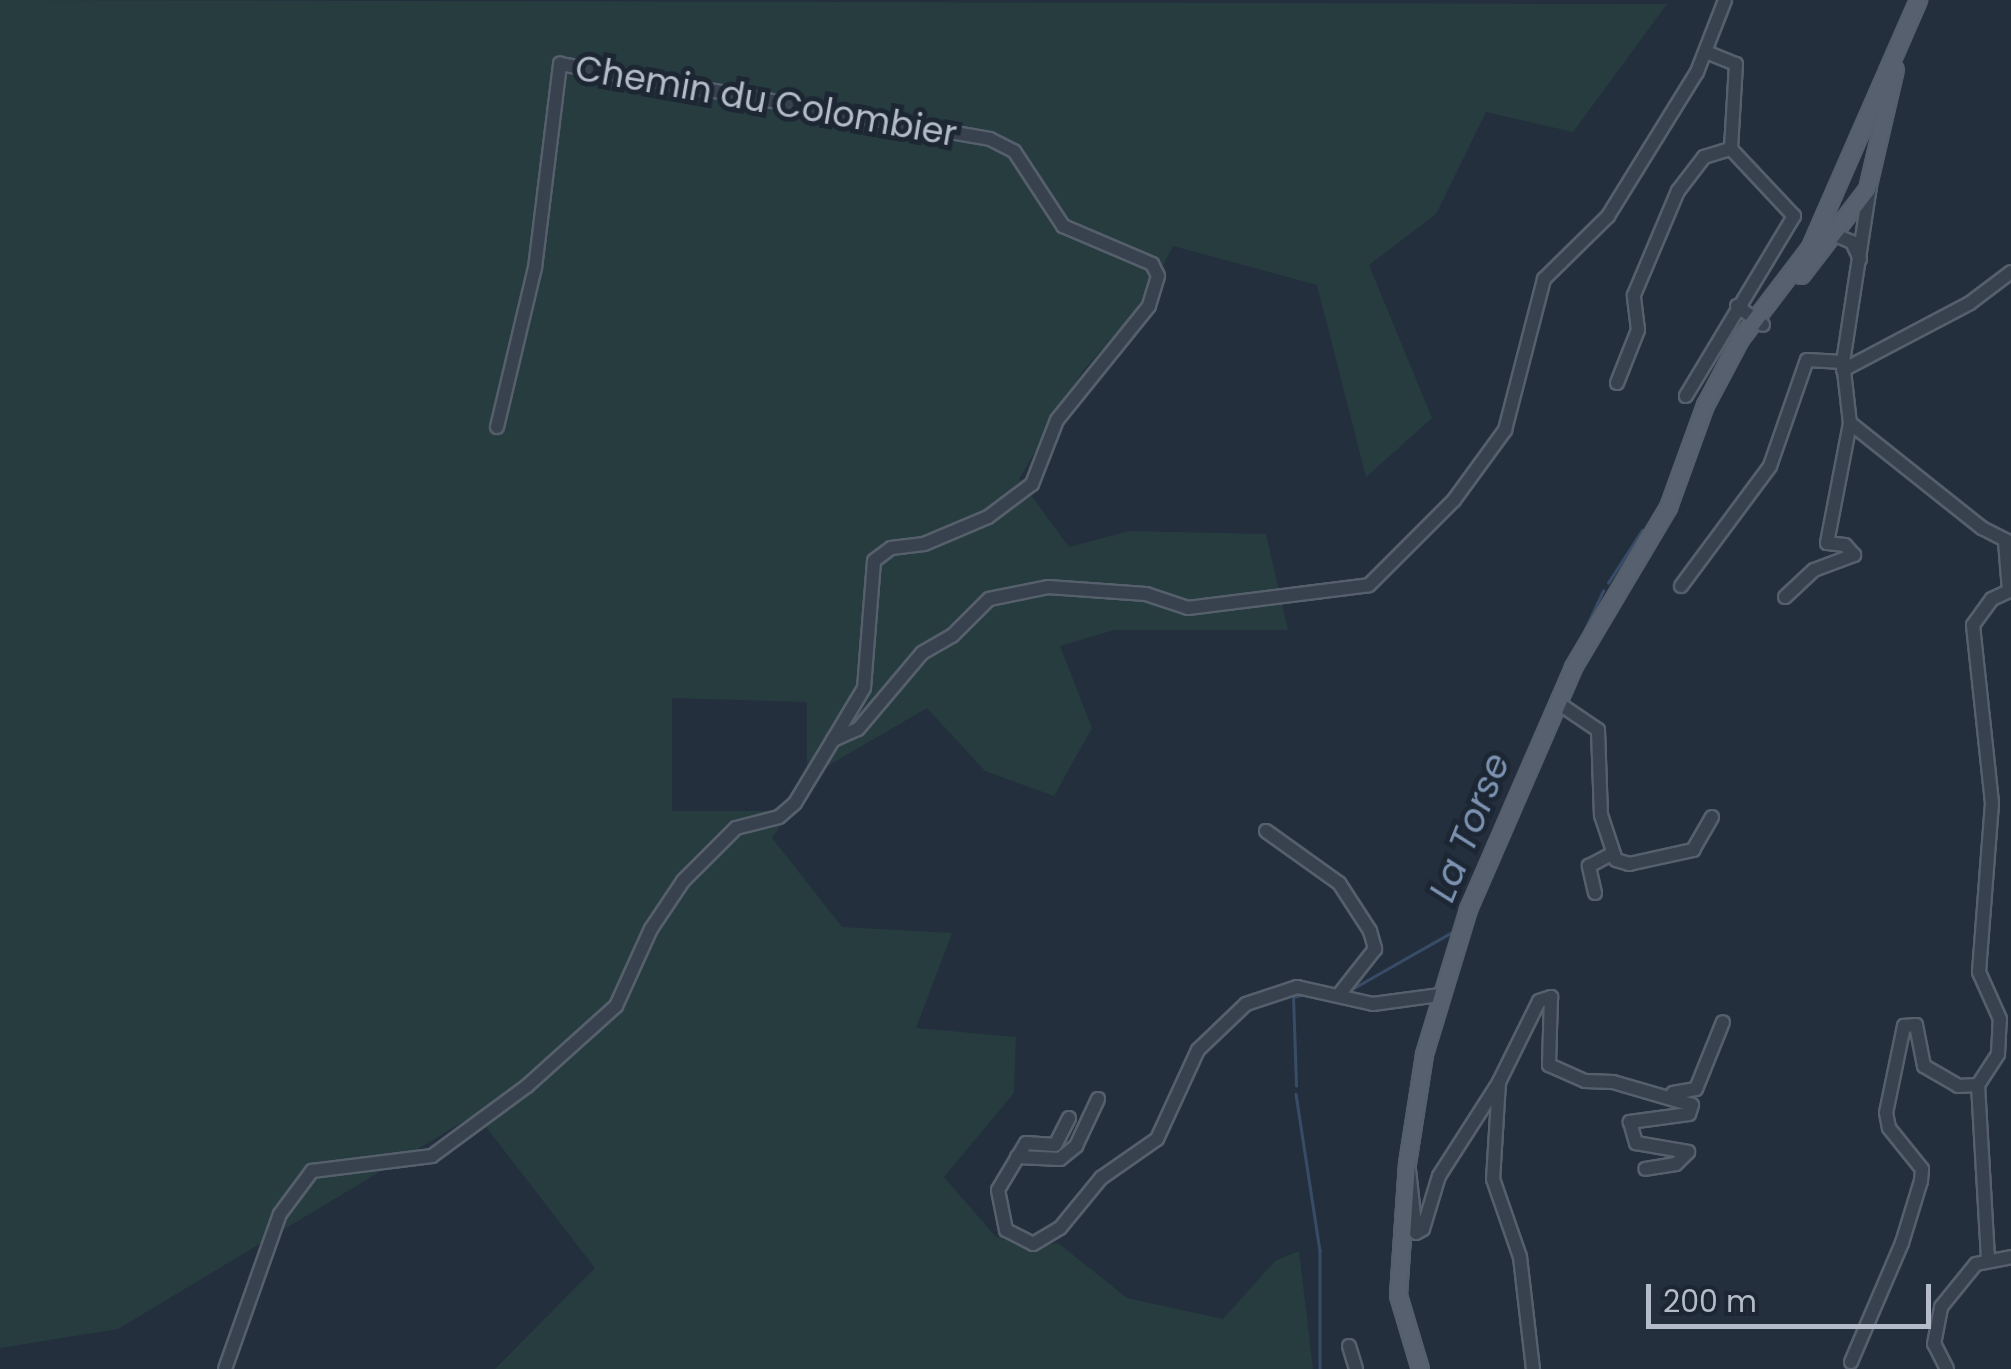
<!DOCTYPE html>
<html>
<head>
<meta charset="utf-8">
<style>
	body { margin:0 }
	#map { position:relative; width:2011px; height:1369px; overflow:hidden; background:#242f3e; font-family:Poppins,sans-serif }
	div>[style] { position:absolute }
	.green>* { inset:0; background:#263c3f }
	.stream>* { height:2.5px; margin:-1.25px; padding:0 1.25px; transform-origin:1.25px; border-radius:1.25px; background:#394c67 }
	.roads { filter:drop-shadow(2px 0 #565f6c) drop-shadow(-2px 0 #565f6c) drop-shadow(0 2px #565f6c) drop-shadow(0 -2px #565f6c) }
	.minor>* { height:12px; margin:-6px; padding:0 6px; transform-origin:6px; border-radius:6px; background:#38414e }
	.major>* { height:15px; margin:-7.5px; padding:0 7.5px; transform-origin:7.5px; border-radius:7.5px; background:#56606e }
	span { translate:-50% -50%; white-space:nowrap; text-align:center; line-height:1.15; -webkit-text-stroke:10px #1d2633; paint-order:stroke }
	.street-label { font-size:35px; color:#b4bcc9 }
	.water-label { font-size:38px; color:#7c92b1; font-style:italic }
	.scale { position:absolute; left:1646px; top:1284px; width:285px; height:45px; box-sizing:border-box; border:5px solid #b4bcc9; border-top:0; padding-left:12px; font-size:30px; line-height:35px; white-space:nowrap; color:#b4bcc9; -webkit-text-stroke:8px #1d2633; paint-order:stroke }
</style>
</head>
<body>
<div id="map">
	<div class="green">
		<i style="clip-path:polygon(0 0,1667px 4px,1573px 132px,1486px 112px,1436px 214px,1369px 265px,1432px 418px,1366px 477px,1317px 285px,1173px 246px,1145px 300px,1083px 371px,1019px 479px,1069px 547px,1129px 531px,1266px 534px,1288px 630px,1114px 630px,1060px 646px,1092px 728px,1054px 796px,985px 771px,927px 708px,807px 778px,807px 702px,672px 698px,672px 811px,791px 811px,772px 838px,842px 927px,952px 933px,916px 1028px,1016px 1037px,1014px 1093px,944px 1177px,995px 1236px,1028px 1247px,1058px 1243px,1127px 1298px,1223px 1319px,1275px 1261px,1299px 1251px,1313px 1369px,495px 1369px,595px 1268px,476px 1114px,118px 1329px,0 1348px)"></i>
	</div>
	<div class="stream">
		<i style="left:1608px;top:583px;width:63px;rotate:-57.3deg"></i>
		<i style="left:1577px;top:646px;width:61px;rotate:-64.7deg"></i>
		<i style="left:1462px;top:904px;width:217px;rotate:-66.6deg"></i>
		<i style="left:1352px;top:989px;width:117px;rotate:-29.6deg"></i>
		<i style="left:1296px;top:1086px;width:89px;rotate:-91.9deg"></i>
		<i style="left:1293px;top:997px;width:9px;rotate:-13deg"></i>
		<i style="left:1296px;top:1094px;width:158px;rotate:81.3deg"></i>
		<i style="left:1320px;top:1250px;width:119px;rotate:90deg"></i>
	</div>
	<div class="roads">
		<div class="minor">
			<i style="left:1706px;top:52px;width:32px;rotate:22deg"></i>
			<i style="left:1736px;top:64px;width:85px;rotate:93.4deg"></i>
			<i style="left:1870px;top:186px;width:178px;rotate:98.7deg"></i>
			<i style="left:1843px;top:362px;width:61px;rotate:83.5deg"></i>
			<i style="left:1850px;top:423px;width:169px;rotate:38.5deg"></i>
			<i style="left:1982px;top:528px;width:31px;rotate:27deg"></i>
			<i style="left:1833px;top:234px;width:21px;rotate:23deg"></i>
			<i style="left:1852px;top:242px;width:19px;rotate:65deg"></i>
			<i style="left:1737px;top:306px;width:32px;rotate:36deg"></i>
			<i style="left:1843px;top:370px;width:144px;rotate:-27.8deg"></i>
			<i style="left:1970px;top:303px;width:51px;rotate:-37.1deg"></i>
			<i style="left:1617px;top:383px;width:57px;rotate:-68.4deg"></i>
			<i style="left:1638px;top:330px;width:35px;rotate:-97deg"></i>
			<i style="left:1634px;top:295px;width:113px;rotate:-67.1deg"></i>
			<i style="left:1678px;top:191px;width:43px;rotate:-52.6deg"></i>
			<i style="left:1704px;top:157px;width:28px;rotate:-17deg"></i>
			<i style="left:1731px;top:149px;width:92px;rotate:46.8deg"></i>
			<i style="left:1794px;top:216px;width:210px;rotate:121deg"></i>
			<i style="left:497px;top:427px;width:163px;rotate:-76.6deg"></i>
			<i style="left:535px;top:268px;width:206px;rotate:-83deg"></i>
			<i style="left:560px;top:64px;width:436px;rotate:9.9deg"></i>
			<i style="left:990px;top:139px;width:27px;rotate:27deg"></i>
			<i style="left:1014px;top:151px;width:90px;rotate:56.8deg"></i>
			<i style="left:1063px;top:226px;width:97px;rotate:23.1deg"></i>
			<i style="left:1152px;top:264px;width:13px;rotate:63deg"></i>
			<i style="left:1158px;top:276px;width:31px;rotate:107deg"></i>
			<i style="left:1149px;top:306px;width:146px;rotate:128.9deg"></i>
			<i style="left:1057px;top:420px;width:69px;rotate:111.3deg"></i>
			<i style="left:1032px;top:484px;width:55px;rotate:143.1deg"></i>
			<i style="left:988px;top:517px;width:69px;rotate:157.1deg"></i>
			<i style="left:924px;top:544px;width:33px;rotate:173deg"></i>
			<i style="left:891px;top:548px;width:21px;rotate:143deg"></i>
			<i style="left:874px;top:561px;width:127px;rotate:94.5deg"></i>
			<i style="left:864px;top:688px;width:61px;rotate:120.8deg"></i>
			<i style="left:1681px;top:586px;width:149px;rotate:-53.4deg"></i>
			<i style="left:1770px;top:466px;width:112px;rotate:-70.8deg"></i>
			<i style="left:1807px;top:360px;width:36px;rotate:3deg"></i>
			<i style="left:1785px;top:597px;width:40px;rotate:-43deg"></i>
			<i style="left:1814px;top:570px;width:43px;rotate:-20.6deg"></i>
			<i style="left:1854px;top:555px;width:13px;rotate:-132deg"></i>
			<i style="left:1845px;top:545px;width:18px;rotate:-174deg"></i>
			<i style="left:1827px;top:543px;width:122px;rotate:-79.1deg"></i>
			<i style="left:1564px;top:707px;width:41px;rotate:34.1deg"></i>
			<i style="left:1598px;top:730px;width:85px;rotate:88deg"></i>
			<i style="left:1601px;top:815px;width:47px;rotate:71.6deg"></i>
			<i style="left:1616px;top:860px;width:14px;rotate:17deg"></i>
			<i style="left:1629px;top:864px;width:66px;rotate:-12.3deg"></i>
			<i style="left:1693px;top:850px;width:38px;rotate:-60deg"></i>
			<i style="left:1266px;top:831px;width:90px;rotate:35.5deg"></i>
			<i style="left:1339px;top:883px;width:57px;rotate:57.1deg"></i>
			<i style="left:1370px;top:931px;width:19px;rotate:74deg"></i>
			<i style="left:1375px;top:949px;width:55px;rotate:128.3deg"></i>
			<i style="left:1595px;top:893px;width:28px;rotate:-103deg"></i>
			<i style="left:1589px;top:866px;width:24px;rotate:-28deg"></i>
			<i style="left:1499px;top:1082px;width:90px;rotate:-63.7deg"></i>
			<i style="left:1539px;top:1001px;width:13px;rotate:-18deg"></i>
			<i style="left:1551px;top:997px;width:68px;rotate:91.7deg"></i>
			<i style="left:1549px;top:1065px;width:39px;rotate:24deg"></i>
			<i style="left:1585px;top:1081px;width:28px;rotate:2deg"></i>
			<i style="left:1613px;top:1082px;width:82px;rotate:16.2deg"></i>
			<i style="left:1692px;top:1105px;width:9px;rotate:108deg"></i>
			<i style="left:1689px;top:1114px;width:60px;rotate:172.3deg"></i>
			<i style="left:1630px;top:1122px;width:22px;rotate:74deg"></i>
			<i style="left:1636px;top:1143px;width:53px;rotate:9.8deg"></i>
			<i style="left:1688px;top:1152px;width:17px;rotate:135deg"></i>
			<i style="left:1676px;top:1164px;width:31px;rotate:171deg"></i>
			<i style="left:1978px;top:1085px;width:172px;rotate:86.7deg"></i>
			<i style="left:1673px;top:1093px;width:23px;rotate:-10deg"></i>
			<i style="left:1696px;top:1089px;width:72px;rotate:-68.1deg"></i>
			<i style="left:1069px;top:1118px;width:30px;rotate:117deg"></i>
			<i style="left:1055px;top:1145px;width:29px;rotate:-176deg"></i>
			<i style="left:1026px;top:1143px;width:55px;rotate:120.8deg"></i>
			<i style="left:998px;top:1190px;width:41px;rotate:78.7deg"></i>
			<i style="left:1006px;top:1230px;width:30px;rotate:27deg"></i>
			<i style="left:1033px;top:1244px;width:31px;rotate:-31deg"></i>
			<i style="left:1060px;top:1228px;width:65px;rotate:-50.6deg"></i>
			<i style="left:1101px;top:1178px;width:68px;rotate:-34.9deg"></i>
			<i style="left:1157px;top:1139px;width:98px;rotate:-65.3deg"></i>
			<i style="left:1198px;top:1050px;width:66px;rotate:-43.8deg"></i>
			<i style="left:1246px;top:1004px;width:54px;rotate:-18.4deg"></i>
			<i style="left:1297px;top:987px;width:78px;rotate:12.6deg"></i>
			<i style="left:1373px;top:1004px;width:68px;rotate:-7.7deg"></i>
			<i style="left:1017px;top:1157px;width:43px;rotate:2.7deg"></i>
			<i style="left:1060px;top:1159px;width:21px;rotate:-39deg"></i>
			<i style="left:1076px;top:1146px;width:52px;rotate:-64.9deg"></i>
			<i style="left:1409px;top:1170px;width:63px;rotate:83.7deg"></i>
			<i style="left:1416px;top:1233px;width:8px;rotate:-30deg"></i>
			<i style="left:1423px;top:1229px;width:55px;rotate:-73.2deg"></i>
			<i style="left:1439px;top:1176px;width:112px;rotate:-57.4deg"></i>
			<i style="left:1499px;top:1082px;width:97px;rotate:93.5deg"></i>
			<i style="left:1493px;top:1179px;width:83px;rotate:70.9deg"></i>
			<i style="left:1520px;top:1257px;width:113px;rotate:83.4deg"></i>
			<i style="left:1349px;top:1346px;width:24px;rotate:73deg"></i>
			<i style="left:1851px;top:1362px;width:129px;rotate:-66.8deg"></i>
			<i style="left:1902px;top:1243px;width:65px;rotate:-73deg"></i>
			<i style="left:1921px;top:1181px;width:12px;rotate:-85deg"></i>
			<i style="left:1922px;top:1169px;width:53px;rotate:-128.8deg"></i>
			<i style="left:1889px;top:1128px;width:15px;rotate:-101deg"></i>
			<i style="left:1886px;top:1113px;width:89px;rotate:-78.3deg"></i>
			<i style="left:1904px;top:1026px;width:12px;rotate:-5deg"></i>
			<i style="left:1916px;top:1025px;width:42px;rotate:79deg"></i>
			<i style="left:1924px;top:1066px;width:39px;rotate:30deg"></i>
			<i style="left:1958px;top:1086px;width:20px;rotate:-3deg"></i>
			<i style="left:1978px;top:1085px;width:37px;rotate:-57deg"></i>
			<i style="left:1998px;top:1054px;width:35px;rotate:-87deg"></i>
			<i style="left:2000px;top:1019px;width:51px;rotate:-114.1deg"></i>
			<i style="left:1979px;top:972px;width:169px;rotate:-85.6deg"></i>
			<i style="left:1992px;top:803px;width:179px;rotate:-96.1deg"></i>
			<i style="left:1973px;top:625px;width:32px;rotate:-54deg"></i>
			<i style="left:1992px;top:599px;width:19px;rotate:-25deg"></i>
			<i style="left:2009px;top:591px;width:50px;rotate:-94.6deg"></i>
			<i style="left:225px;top:1369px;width:164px;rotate:-70.5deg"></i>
			<i style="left:280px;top:1214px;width:54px;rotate:-53.3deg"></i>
			<i style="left:312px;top:1171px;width:121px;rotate:-7.1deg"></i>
			<i style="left:432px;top:1156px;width:118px;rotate:-36.4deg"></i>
			<i style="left:527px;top:1086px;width:120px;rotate:-42deg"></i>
			<i style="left:616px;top:1006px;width:85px;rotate:-65.6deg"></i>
			<i style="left:651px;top:929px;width:58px;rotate:-56.3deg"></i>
			<i style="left:683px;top:881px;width:75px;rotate:-45deg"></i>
			<i style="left:736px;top:828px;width:44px;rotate:-14.3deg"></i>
			<i style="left:779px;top:817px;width:21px;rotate:-41deg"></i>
			<i style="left:795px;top:803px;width:74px;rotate:-58.9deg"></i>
			<i style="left:833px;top:740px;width:27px;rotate:-24deg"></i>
			<i style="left:858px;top:729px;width:99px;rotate:-49.9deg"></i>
			<i style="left:922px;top:653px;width:34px;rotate:-30deg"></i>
			<i style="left:952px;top:636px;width:52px;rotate:-45deg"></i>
			<i style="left:989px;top:599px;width:60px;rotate:-11.5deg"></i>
			<i style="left:1048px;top:587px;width:98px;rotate:4.1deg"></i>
			<i style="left:1146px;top:594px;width:44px;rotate:18.4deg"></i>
			<i style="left:1188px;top:608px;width:182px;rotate:-7.2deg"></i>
			<i style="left:1369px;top:585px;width:120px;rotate:-45deg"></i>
			<i style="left:1454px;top:500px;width:87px;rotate:-53.9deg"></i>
			<i style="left:1505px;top:430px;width:156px;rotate:-75.5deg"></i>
			<i style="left:1544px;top:279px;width:90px;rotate:-44.5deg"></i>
			<i style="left:1608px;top:216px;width:169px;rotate:-58.3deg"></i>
			<i style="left:1697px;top:72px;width:77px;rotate:-68.7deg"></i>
			<i style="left:1947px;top:1369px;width:28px;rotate:-117deg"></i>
			<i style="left:1934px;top:1344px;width:38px;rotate:-79deg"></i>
			<i style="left:1941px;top:1307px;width:55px;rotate:-50.9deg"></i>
			<i style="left:1976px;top:1264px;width:36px;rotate:-11deg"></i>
		</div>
		<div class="major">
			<i style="left:1801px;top:275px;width:108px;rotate:-52.5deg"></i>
			<i style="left:1867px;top:189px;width:123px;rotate:-76.9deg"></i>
			<i style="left:1420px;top:1369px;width:77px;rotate:-106.6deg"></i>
			<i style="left:1398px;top:1295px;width:132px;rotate:-86.1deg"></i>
			<i style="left:1407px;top:1163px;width:110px;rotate:-81.1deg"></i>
			<i style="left:1424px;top:1054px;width:152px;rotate:-73.1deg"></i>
			<i style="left:1468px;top:909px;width:264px;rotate:-66.5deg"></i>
			<i style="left:1573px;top:667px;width:186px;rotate:-59.3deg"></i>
			<i style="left:1668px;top:507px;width:109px;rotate:-70.1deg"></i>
			<i style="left:1705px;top:405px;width:75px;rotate:-62.1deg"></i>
			<i style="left:1740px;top:339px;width:116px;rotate:-52.7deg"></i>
			<i style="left:1810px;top:247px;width:270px;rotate:-66.4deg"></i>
		</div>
	</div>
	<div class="street-label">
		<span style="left:766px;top:101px;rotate:10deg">Chemin du Colombier</span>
	</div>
	<div class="water-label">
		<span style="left:1469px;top:827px;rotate:-68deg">La Torse</span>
	</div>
	<div class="scale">200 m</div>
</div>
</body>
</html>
